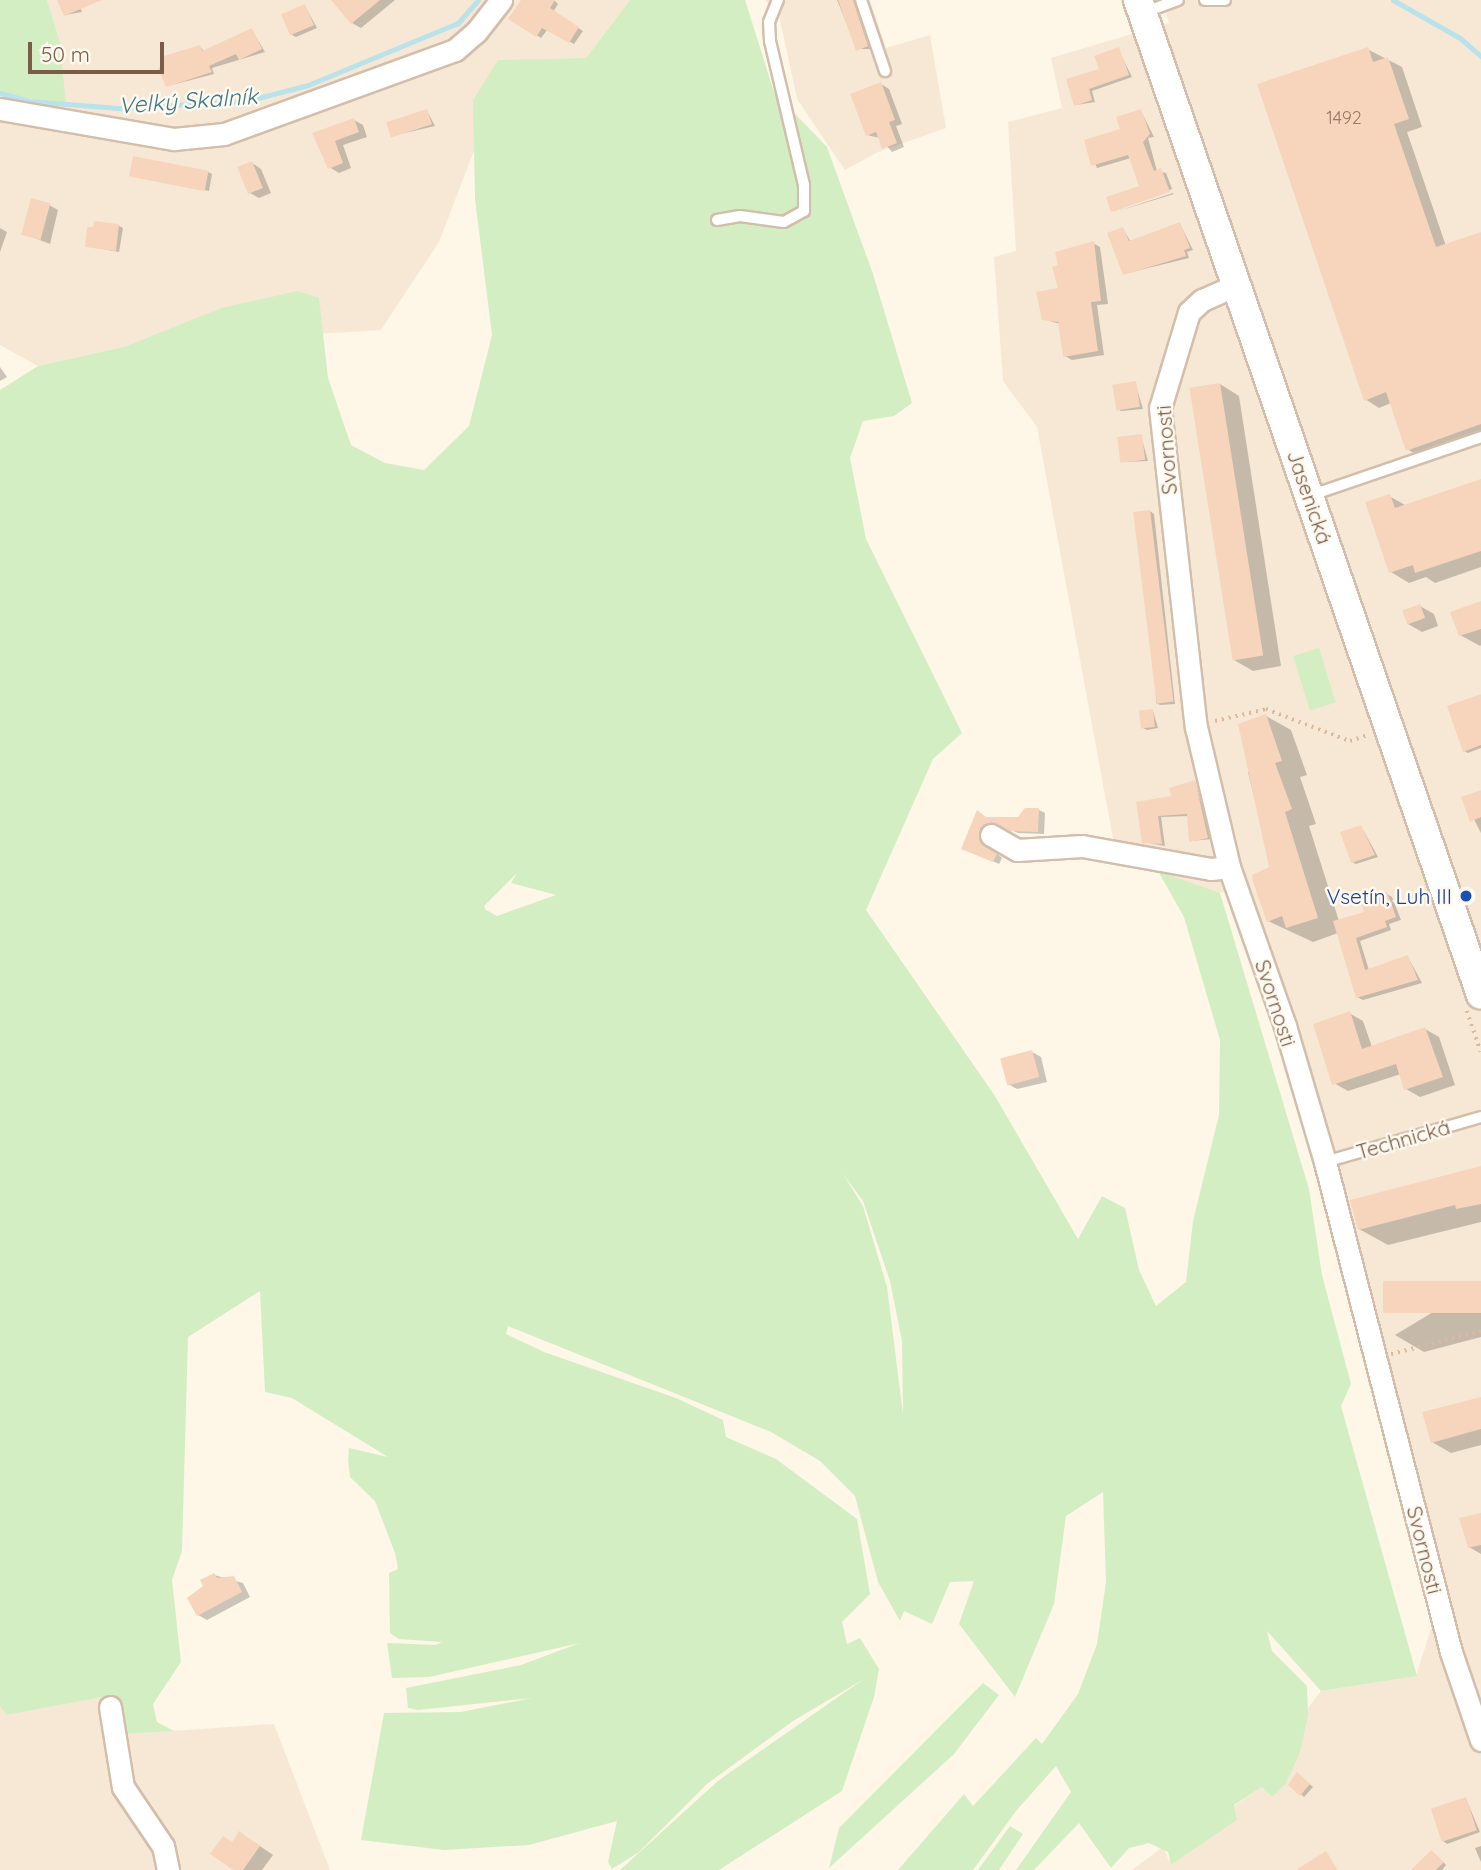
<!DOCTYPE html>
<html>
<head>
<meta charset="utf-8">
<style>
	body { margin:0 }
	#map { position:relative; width:1481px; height:1870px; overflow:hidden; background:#fef6e7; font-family:Quicksand,sans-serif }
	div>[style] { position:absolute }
	.residential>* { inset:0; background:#f7e8d5 }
	.green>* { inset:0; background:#d4eec3; transform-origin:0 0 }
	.shadow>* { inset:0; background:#0003 }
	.stream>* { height:5px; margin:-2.5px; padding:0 2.5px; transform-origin:2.5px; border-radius:2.5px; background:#b9e2eb }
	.building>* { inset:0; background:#f7d5bc; transform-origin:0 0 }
	.path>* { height:3.5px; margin-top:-1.75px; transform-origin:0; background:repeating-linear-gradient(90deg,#dcb89e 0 2px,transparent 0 7px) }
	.roads { filter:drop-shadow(2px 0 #d2beab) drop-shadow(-2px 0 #d2beab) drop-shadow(0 2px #d2beab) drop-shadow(0 -2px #d2beab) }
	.service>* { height:10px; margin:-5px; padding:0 5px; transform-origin:5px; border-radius:5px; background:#fff }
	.minor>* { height:21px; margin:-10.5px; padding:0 10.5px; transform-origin:10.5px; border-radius:10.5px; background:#fff }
	.tertiary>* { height:28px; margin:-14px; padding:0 14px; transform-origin:14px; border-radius:14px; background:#fff }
	.dots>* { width:19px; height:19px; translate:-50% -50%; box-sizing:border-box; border:4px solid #fff9ef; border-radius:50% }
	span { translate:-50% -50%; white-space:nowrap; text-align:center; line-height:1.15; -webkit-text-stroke:5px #fff9ef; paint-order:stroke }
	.number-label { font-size:18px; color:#9a7a65 }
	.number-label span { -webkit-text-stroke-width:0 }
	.street-label { font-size:21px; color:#7b5c48 }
	.transit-label { font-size:21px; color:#164399 }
	.right { translate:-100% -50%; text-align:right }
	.water-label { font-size:23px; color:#3c7b89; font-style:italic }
	.scale { position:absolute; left:28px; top:42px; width:136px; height:32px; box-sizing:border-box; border:4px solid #7b5c48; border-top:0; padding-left:9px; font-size:21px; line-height:24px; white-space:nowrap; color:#7b5c48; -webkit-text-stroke:5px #fff9ef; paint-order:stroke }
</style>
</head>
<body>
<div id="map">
	<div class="residential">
		<i style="clip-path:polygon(47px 0,630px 0,586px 58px,485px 122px,439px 242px,381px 330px,127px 346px,38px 366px,0 345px,0 92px,65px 106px,60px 42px)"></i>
		<i style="clip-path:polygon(765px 0,870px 0,886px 48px,930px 35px,946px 128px,878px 152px,845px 170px,797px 99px,779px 15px)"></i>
		<i style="clip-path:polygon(1162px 0,1481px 0,1481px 1870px,1132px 1870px,1163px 1847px,1171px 1865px,1237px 1820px,1234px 1806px,1262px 1787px,1272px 1797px,1300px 1752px,1308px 1708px,1321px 1691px,1416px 1676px,1445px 1585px,1338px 1177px,1246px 887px,1220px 893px,1117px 860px,1037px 427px,1003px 381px,994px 257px,1016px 251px,1008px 122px,1062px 108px,1051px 58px,1169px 23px)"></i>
		<i style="clip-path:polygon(113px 1695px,127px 1734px,274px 1724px,330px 1870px,0 1870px,0 1707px,7px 1715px)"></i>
	</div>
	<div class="green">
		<i style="clip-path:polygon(0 0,47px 0,60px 42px,66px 106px,0 92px)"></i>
		<i style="clip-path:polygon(evenodd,630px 0,745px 0,774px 92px,827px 147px,873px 274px,912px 403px,894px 416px,863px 421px,850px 458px,866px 539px,962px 733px,933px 759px,866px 910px,995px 1096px,1078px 1239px,1102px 1196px,1125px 1208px,1139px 1270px,1156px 1306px,1186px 1282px,1193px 1221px,1219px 1115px,1220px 1040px,1184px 917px,1158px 871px,1220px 893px,1309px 1189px,1322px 1275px,1351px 1384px,1341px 1406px,1417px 1676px,1321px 1691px,1267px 1631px,1272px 1651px,1307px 1686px,1308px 1715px,1300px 1752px,1286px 1783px,1272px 1797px,1262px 1787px,1234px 1805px,1237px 1820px,1171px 1865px,1168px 1852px,1149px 1843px,1129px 1848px,1111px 1868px,1079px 1823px,1034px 1870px,1016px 1870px,1071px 1792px,1056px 1766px,1016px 1811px,973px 1870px,898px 1870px,964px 1794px,973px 1806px,1036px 1738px,1042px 1744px,1078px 1694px,1097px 1644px,1106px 1582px,1103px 1492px,1066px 1516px,1054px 1604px,1015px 1697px,959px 1624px,974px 1581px,950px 1582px,932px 1624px,904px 1611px,900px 1621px,878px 1582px,855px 1496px,820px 1461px,771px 1432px,508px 1326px,506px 1334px,544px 1352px,676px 1398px,723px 1420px,726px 1437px,776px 1459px,857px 1519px,870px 1594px,842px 1622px,847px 1644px,860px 1638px,879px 1669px,874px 1697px,842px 1791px,719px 1870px,620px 1870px,719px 1780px,864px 1679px,793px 1721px,707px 1784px,639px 1852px,612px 1869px,608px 1862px,617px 1821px,529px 1845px,444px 1850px,361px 1840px,384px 1713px,461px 1712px,532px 1698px,418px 1710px,408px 1708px,406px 1688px,521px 1665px,580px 1643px,429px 1677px,392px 1678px,387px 1643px,435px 1645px,442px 1642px,399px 1639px,390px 1633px,389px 1573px,398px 1569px,395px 1553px,375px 1501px,350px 1477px,348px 1460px,349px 1448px,388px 1457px,292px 1398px,265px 1392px,260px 1291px,188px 1337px,182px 1551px,172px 1580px,181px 1662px,153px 1704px,157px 1722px,174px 1731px,127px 1734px,113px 1695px,7px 1715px,0 1707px,0 390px,38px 366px,127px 346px,221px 308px,298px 291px,319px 298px,328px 378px,351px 445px,385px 463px,424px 470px,469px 426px,492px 335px,475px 199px,473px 100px,498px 60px,586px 58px,630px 0,517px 873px,511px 883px,556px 895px,497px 916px,486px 910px,484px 906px,517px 873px,630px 0,843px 1174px,863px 1201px,890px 1281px,902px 1341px,903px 1414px,887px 1287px,863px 1206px,843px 1174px)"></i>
		<i style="left:1319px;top:648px;width:57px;height:27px;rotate:73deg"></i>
		<i style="clip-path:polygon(983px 1683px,999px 1695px,954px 1754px,829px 1868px,839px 1828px)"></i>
		<i style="clip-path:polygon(1010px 1826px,1023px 1834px,999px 1870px,978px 1870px)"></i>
	</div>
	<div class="shadow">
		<i style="clip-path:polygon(64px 0,77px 0,82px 12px,65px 15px)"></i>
		<i style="clip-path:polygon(341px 0,395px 0,361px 28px,352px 23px)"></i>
		<i style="clip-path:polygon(523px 0,554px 0,558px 4px,553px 12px,583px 31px,574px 44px,548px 29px,541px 38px,511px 18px)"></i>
		<i style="clip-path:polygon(837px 0,857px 0,873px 49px,857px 49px)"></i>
		<i style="clip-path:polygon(305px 6px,317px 28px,296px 37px,292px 35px)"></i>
		<i style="clip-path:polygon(252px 30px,265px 52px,212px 68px,214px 74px,168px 86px,200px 47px,205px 52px)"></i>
		<i style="clip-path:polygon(1118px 49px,1132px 77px,1092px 91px,1095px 102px,1076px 105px)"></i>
		<i style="clip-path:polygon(1367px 49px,1402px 67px,1422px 127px,1407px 132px,1446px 246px,1481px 234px,1481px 438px,1422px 458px,1407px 449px,1391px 403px,1379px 408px,1365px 399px)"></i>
		<i style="clip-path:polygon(881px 84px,889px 89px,902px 124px,896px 126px,904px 147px,892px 152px,880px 138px,867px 135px)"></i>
		<i style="clip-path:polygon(427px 111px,435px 126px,392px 136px)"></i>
		<i style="clip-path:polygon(1141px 111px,1154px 137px,1148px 138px,1157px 171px,1166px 173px,1172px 189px,1114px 211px,1109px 198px,1141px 187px,1131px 158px,1097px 168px,1086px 142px,1123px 130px,1118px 118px)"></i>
		<i style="clip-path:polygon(354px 120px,363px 125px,367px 137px,343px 145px,351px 168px,339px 173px,329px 167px,315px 134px)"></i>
		<i style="clip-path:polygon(252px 163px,261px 169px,271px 193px,259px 198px,250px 193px)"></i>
		<i style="clip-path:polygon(208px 172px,212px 174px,209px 191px,130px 175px)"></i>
		<i style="clip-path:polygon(1173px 193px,1174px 194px,1115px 212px)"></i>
		<i style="clip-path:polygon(49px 205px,58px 210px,50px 244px,24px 234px)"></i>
		<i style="clip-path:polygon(1180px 224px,1193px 250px,1187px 252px,1189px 258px,1124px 274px,1123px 229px,1131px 242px)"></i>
		<i style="clip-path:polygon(119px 226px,123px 228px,119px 252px,86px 246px)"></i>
		<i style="clip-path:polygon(0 228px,7px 232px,0 252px)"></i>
		<i style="clip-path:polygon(1093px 243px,1100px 247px,1108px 304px,1097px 305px,1104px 355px,1072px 360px,1065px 356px,1060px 324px,1043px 319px)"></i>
		<i style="clip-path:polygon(0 367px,7px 377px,0 381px)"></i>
		<i style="clip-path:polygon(1135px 382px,1143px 409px,1121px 411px,1117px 409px)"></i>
		<i style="clip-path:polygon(1220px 384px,1239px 396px,1281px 666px,1253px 671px,1234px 660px)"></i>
		<i style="clip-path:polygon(1141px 436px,1148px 461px,1122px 462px)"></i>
		<i style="clip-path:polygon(1481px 481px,1481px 567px,1435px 583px,1426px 577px,1409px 583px,1391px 572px,1389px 496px,1407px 506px)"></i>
		<i style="clip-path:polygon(1150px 511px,1154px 514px,1175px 704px,1160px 705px,1156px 703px)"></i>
		<i style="clip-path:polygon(1481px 603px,1481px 645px,1480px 646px,1460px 635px)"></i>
		<i style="clip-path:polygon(1420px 606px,1434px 614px,1438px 626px,1422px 632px,1408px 624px)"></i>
		<i style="clip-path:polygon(1481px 697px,1481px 748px,1468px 753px,1464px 751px)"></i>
		<i style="clip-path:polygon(1153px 711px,1158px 728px,1147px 730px,1143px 728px)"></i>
		<i style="clip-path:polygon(1266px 716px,1291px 730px,1307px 775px,1300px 777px,1316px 824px,1309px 826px,1339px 921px,1367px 913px,1387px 894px,1392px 897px,1401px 920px,1389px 924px,1391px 930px,1360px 941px,1369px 970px,1408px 957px,1422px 983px,1363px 1000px,1357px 997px,1338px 933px,1313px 942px,1268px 921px,1271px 868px,1248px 772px,1253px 770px)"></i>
		<i style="clip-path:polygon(1195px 782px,1212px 839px,1191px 841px,1189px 816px,1161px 817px,1165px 846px,1143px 842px,1138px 803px,1173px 797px)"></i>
		<i style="clip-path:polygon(1481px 792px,1481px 833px,1463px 798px)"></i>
		<i style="clip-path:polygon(1039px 810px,1045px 813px,1044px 834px,1018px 833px,998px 824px,986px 831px,983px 840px,1002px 858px,999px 864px,964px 848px,987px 818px,1020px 819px,1021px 813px)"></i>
		<i style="clip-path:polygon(1361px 826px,1378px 857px,1356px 864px,1352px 862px)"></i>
		<i style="clip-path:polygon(1349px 1013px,1363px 1021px,1372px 1047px,1425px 1029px,1439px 1037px,1455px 1085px,1420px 1097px,1406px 1089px,1401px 1074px,1348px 1091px,1334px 1083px)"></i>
		<i style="clip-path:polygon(1032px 1052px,1041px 1057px,1047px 1082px,1017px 1089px,1008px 1084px)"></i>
		<i style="clip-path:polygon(1481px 1167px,1481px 1222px,1388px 1245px,1359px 1229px)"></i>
		<i style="clip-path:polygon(1481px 1283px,1481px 1337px,1424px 1352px,1395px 1335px)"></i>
		<i style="clip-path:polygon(1481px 1399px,1481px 1445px,1451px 1453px,1432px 1442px)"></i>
		<i style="clip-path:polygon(1481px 1514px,1481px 1554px,1469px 1547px)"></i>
		<i style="clip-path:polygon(214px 1575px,243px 1583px,250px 1597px,207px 1620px,198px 1615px)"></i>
		<i style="clip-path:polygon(1301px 1777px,1313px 1787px,1304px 1797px,1301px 1794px)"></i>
		<i style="clip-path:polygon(1466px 1799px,1480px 1832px,1447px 1844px,1443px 1841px)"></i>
		<i style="clip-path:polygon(254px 1842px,273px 1855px,262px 1870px,236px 1870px)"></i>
		<i style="clip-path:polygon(1481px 1846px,1481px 1862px,1475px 1848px)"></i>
		<i style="clip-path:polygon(1435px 1854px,1446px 1865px,1442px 1870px,1420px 1870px)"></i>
	</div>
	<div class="stream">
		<i style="left:1393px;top:0;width:77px;rotate:29.6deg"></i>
		<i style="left:1460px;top:38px;width:28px;rotate:41deg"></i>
		<i style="left:0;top:93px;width:30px;rotate:15deg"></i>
		<i style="left:29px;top:101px;width:89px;rotate:4.5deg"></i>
		<i style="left:118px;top:108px;width:128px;rotate:-3.1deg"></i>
		<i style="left:246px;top:101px;width:64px;rotate:-14.5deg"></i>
		<i style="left:308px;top:85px;width:162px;rotate:-22.5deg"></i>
		<i style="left:458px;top:23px;width:30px;rotate:-49deg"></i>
	</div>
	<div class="building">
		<i style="clip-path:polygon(57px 0,102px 0,64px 16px)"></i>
		<i style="clip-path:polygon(331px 0,380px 0,351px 24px)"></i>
		<i style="clip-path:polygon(521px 0,555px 0,550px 8px,579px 27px,569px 43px,542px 28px,536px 37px,508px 19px)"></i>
		<i style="clip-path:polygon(838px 0,853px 0,868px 46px,856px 51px)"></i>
		<i style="left:305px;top:4px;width:23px;height:26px;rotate:67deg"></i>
		<i style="clip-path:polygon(252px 28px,262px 49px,239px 60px,236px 54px,209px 66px,212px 72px,166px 87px,158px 68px,164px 65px,161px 57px,200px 45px,202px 51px)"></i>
		<i style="clip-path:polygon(1119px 47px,1129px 75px,1089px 89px,1092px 100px,1074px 106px,1066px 79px,1099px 69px,1094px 56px)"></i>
		<i style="clip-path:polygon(1368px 47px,1373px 62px,1388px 57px,1409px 119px,1394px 124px,1436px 247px,1481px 232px,1481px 424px,1406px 451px,1386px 392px,1364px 401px,1257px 84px)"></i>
		<i style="clip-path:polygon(881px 82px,895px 120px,889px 122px,897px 143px,882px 149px,876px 132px,866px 136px,850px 94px)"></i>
		<i style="left:427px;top:109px;width:16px;height:43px;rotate:72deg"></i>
		<i style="clip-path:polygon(1141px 109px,1150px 134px,1143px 142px,1154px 171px,1161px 168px,1170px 192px,1111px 212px,1106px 197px,1139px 186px,1128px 155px,1091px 166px,1084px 140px,1120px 129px,1116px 117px)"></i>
		<i style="clip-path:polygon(354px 118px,359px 132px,335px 141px,343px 163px,328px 169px,312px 133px)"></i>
		<i style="left:133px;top:156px;width:77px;height:21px;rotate:11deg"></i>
		<i style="left:252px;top:161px;width:29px;height:16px;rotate:68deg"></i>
		<i style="left:31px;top:198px;width:20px;height:38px;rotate:15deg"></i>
		<i style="clip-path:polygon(94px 221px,119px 224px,116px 251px,85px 247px,87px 227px,93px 227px)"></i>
		<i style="clip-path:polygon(1180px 222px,1190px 248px,1184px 250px,1186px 256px,1123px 275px,1107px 233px,1123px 227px,1129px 241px)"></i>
		<i style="clip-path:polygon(1094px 241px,1101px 301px,1091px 302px,1098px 351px,1063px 357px,1058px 322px,1042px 320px,1036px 292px,1058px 288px,1052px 267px,1058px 265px,1055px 252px)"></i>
		<i style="left:1136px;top:381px;width:26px;height:24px;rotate:81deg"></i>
		<i style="left:1220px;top:383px;width:276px;height:31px;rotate:81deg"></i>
		<i style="left:1142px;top:434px;width:26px;height:25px;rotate:83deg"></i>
		<i style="clip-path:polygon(1481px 479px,1481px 551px,1415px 573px,1413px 565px,1389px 573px,1365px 502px,1390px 494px,1395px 508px)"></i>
		<i style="left:1150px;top:510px;width:193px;height:17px;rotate:83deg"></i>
		<i style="clip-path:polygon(1481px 601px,1481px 629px,1459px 636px,1450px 612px)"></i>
		<i style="left:1420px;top:604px;width:15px;height:19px;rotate:70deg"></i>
		<i style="clip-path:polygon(1481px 694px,1481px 745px,1463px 752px,1447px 706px)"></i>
		<i style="left:1153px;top:709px;width:18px;height:14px;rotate:84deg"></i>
		<i style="clip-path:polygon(1266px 714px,1282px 761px,1275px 763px,1292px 809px,1285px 812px,1318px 918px,1286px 928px,1282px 916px,1267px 922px,1253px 882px,1252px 875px,1269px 867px,1238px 724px)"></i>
		<i style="clip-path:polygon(1195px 780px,1208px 838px,1189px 842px,1187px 814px,1158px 816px,1162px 844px,1142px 843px,1136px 802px,1171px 796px,1169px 788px)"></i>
		<i style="clip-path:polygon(1481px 790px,1481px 817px,1470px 822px,1461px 797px)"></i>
		<i style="clip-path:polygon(1025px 808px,1039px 808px,1038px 832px,1010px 831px,992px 822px,980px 828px,980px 842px,997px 854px,993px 862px,961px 849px,977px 810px,986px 817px,1018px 817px)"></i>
		<i style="clip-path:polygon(1361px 825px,1375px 855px,1351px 863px,1340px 832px)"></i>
		<i style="clip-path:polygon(1387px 892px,1396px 917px,1385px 921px,1387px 927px,1356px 938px,1365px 970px,1408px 955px,1418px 980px,1356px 998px,1333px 921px,1364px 912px,1361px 902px)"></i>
		<i style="clip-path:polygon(1350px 1011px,1362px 1049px,1425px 1027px,1443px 1077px,1404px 1090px,1396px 1064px,1332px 1085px,1313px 1024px)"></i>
		<i style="left:1032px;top:1050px;width:28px;height:33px;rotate:75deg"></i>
		<i style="clip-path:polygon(1481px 1166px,1481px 1204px,1456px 1209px,1455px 1205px,1358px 1230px,1350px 1200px)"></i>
		<i style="left:1481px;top:1281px;width:32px;height:98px;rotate:90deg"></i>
		<i style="clip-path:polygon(1481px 1397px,1481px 1429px,1431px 1443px,1422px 1412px)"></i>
		<i style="clip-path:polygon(1481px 1513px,1481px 1545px,1468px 1548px,1459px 1518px)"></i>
		<i style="clip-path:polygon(214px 1573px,217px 1578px,234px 1576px,242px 1592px,197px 1616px,187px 1598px,203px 1586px,200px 1580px)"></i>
		<i style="clip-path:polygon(1297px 1772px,1310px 1784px,1300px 1796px,1288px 1785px)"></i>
		<i style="left:1466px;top:1797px;width:35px;height:37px;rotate:72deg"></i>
		<i style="clip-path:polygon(239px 1831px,260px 1846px,243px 1870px,233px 1870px,210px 1854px,223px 1836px,232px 1842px)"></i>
		<i style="clip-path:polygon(1431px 1850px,1444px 1862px,1436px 1870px,1411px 1870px)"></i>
		<i style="clip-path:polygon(1326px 1851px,1338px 1870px,1296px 1870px)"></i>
	</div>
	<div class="path">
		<i style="left:1215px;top:721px;width:52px;rotate:-13.2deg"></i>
		<i style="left:1266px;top:709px;width:90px;rotate:20.9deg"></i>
		<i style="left:1350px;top:741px;width:18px;rotate:-19deg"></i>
		<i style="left:1467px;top:1011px;width:43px;rotate:71.1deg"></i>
		<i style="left:1391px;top:1354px;width:93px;rotate:-14.3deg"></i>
	</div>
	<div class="roads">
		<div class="service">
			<i style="left:861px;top:0;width:75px;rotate:71.3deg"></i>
			<i style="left:1205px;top:0;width:20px"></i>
			<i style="left:1145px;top:12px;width:35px;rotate:-20deg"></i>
			<i style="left:717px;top:220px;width:23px;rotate:-10deg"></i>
			<i style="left:740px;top:216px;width:44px;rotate:7.8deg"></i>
			<i style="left:784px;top:222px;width:23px;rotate:-29deg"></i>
			<i style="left:804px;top:211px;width:26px;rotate:-90deg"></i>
			<i style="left:804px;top:185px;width:148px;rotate:-103.3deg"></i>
			<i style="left:770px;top:41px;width:19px;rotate:-93deg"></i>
			<i style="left:769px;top:22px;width:24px;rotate:-68deg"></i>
			<i style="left:1309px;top:496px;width:182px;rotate:-18.9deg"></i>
			<i style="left:1325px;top:1162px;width:162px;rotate:-16.1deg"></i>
		</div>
		<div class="minor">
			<i style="left:0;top:109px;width:177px;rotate:9.8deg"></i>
			<i style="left:174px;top:139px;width:50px;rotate:-5.7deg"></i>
			<i style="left:224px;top:134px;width:246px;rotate:-20deg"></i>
			<i style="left:455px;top:50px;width:28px;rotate:-41deg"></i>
			<i style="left:476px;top:32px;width:41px;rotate:-52deg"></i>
			<i style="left:1236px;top:285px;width:37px;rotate:156deg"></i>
			<i style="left:1202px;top:300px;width:18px;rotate:137deg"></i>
			<i style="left:1189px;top:312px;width:100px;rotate:106.8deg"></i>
			<i style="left:1160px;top:408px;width:321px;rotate:83.6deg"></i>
			<i style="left:1196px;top:727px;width:144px;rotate:76.7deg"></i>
			<i style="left:1229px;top:867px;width:169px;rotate:70.6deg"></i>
			<i style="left:1285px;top:1026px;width:142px;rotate:73.6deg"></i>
			<i style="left:1325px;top:1162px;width:506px;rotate:75.58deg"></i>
			<i style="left:1451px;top:1652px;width:93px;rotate:71.2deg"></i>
			<i style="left:991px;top:835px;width:30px;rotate:30deg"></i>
			<i style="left:1017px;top:850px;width:65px;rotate:-3.5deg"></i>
			<i style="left:1082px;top:846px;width:131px;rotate:10.1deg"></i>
			<i style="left:1211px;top:869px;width:18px;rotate:-6deg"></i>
			<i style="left:110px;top:1707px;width:81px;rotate:80.8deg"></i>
			<i style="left:123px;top:1787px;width:71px;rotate:55.9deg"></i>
			<i style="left:163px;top:1846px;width:25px;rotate:78deg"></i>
		</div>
		<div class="tertiary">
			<i style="left:1138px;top:0;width:1052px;rotate:70.98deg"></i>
		</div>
	</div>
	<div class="dots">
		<i style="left:1466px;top:896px;background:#1a4fb4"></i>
	</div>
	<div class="number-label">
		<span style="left:1344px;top:118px">1492</span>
	</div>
	<div class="street-label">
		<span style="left:1166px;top:450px;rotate:-94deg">Svornosti</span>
		<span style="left:1310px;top:497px;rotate:71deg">Jasenická</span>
		<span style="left:1276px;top:1003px;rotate:72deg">Svornosti</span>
		<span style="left:1403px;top:1139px;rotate:-16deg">Technická</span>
		<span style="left:1425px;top:1550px;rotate:76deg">Svornosti</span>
	</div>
	<div class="transit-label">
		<span class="right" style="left:1452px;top:896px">Vsetín, Luh III</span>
	</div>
	<div class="water-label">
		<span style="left:188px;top:101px;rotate:-4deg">Velký Skalník</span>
	</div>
	<div class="scale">50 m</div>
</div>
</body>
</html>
